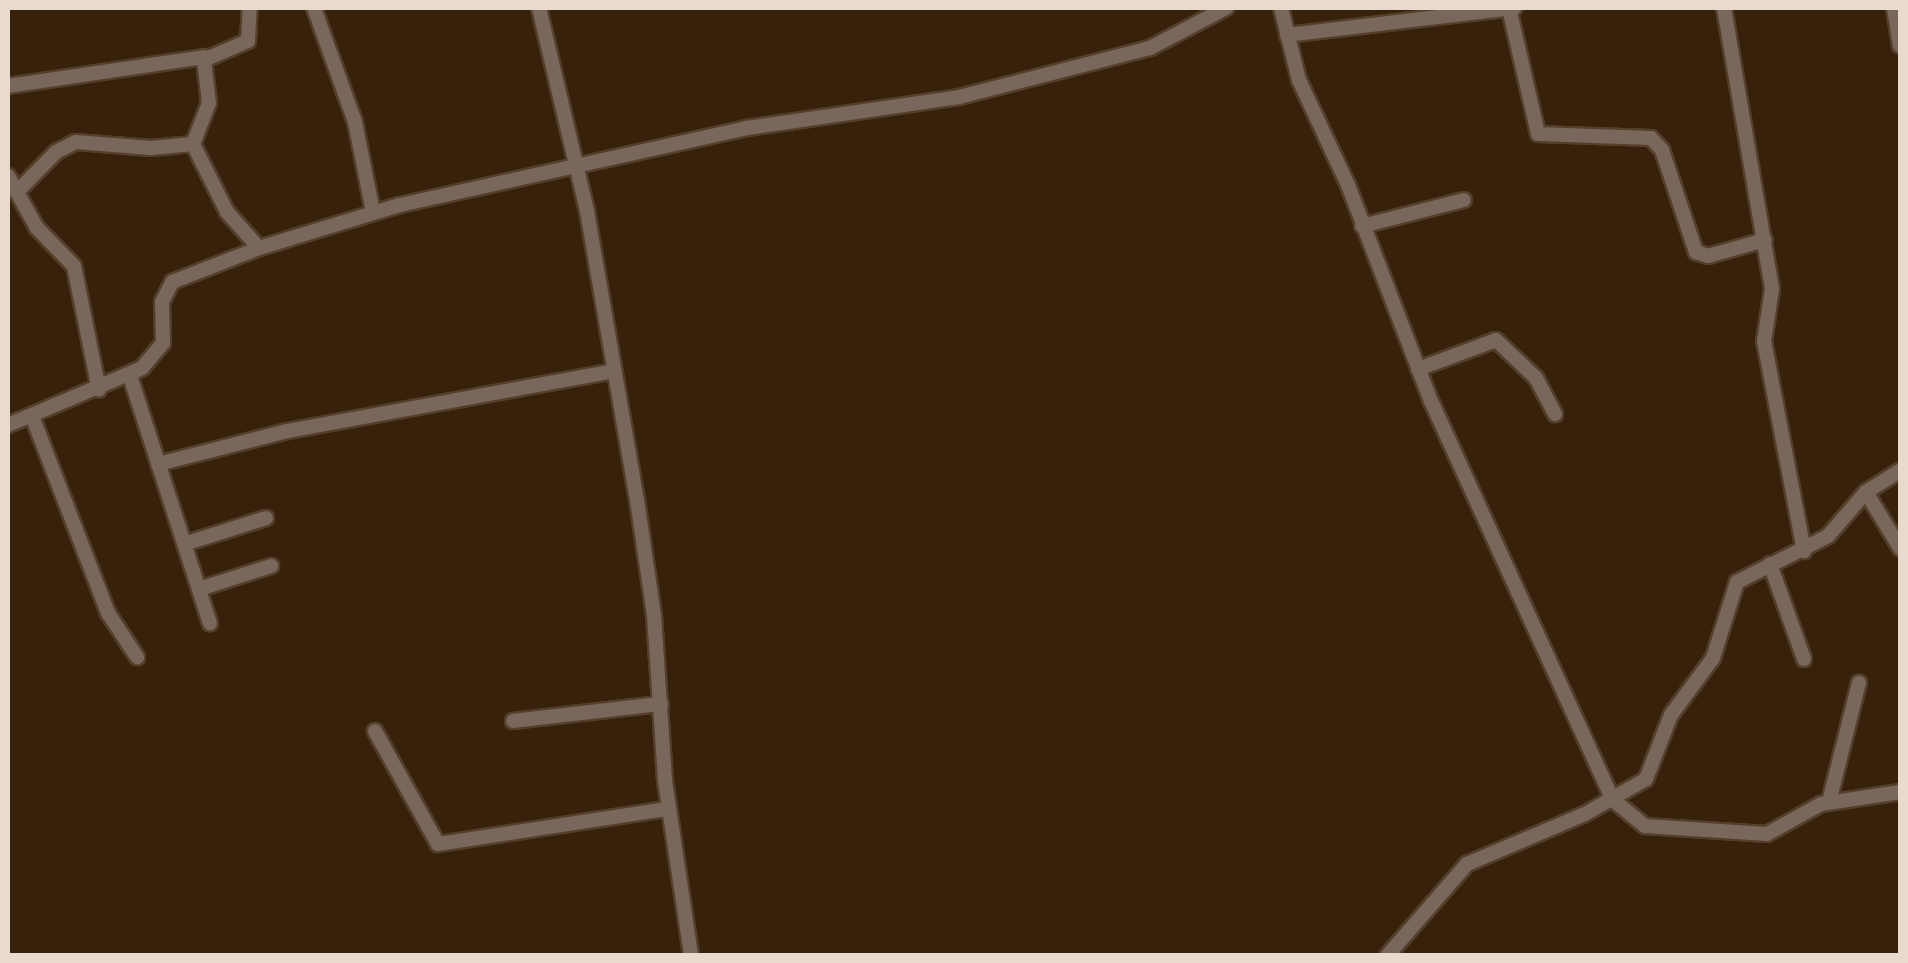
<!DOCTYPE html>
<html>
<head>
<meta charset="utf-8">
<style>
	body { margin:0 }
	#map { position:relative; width:1908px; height:963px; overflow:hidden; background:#37210b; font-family:Lato,sans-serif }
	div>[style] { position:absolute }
	.roads { filter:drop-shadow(2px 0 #533f2a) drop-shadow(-2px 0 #533f2a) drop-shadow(0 2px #533f2a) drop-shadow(0 -2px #533f2a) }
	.street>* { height:14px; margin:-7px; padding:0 7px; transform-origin:7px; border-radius:7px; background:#7a675c }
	span { translate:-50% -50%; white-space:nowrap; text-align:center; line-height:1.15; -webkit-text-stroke:10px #170d05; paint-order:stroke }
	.frame { position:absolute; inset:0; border:10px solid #e8dacc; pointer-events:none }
</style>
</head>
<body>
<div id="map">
	<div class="roads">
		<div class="street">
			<i style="left:314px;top:8px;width:121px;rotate:70.2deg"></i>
			<i style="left:355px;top:122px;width:92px;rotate:78.7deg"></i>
			<i style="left:539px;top:8px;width:209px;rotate:76.7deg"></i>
			<i style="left:587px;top:211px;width:293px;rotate:80.2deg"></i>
			<i style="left:637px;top:500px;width:116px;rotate:81.6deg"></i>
			<i style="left:654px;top:615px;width:166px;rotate:86.2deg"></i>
			<i style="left:665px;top:781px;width:177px;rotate:81.5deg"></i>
			<i style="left:1281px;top:8px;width:74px;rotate:76deg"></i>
			<i style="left:1299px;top:80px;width:116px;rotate:65deg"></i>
			<i style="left:1348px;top:185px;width:231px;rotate:69deg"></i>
			<i style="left:1431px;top:401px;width:437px;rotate:65.5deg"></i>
			<i style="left:1612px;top:799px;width:43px;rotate:39.3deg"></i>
			<i style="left:1645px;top:826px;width:122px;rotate:3.8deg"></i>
			<i style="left:1767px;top:834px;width:62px;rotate:-29.1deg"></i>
			<i style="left:1821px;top:804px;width:80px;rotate:-8.6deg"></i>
			<i style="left:1509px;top:8px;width:129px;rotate:77deg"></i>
			<i style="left:1538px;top:134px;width:113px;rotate:2deg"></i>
			<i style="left:1651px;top:138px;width:16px;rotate:47deg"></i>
			<i style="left:1662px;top:150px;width:108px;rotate:71.6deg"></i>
			<i style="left:1696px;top:252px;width:13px;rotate:18deg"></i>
			<i style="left:1708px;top:256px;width:59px;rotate:-15.7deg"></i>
			<i style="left:1724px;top:8px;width:285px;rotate:80.3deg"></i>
			<i style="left:1772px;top:289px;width:53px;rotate:98.7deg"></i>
			<i style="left:1764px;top:341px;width:214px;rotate:79.2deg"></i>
			<i style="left:1894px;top:8px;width:38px;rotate:81deg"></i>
			<i style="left:1287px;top:35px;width:229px;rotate:-6.8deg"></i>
			<i style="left:8px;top:86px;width:199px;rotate:-8.4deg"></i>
			<i style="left:193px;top:144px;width:76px;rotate:63.4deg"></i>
			<i style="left:227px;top:212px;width:48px;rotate:48.4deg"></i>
			<i style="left:8px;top:176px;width:60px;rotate:60.9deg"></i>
			<i style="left:37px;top:228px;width:53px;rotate:45.8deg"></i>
			<i style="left:74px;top:266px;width:126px;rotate:78.6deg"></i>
			<i style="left:17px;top:192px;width:56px;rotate:-45.7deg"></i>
			<i style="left:56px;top:152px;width:22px;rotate:-27deg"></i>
			<i style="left:76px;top:142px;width:75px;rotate:4.6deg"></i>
			<i style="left:151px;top:148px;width:42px;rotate:-5.4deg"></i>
			<i style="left:193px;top:144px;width:44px;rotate:-68.7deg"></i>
			<i style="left:209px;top:103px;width:43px;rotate:-96.6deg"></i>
			<i style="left:204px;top:60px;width:48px;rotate:-23.4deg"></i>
			<i style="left:248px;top:41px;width:33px;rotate:-87deg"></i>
			<i style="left:1362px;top:226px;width:105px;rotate:-14.3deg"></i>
			<i style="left:1418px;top:369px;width:83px;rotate:-20.4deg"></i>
			<i style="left:1496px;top:340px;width:55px;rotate:43.5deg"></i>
			<i style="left:1536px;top:378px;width:41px;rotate:62.2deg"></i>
			<i style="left:130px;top:376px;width:260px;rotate:72.1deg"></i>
			<i style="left:32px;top:416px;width:211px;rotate:68.9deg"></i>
			<i style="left:108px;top:613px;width:53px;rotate:56.6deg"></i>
			<i style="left:8px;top:425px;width:146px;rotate:-23deg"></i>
			<i style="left:142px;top:368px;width:33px;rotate:-50deg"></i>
			<i style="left:163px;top:343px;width:41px;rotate:-91.4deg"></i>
			<i style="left:162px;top:302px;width:22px;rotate:-63deg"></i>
			<i style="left:172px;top:282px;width:93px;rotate:-21.3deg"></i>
			<i style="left:259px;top:248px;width:147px;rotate:-17deg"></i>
			<i style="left:400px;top:205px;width:355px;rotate:-12.5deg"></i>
			<i style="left:747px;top:128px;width:214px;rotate:-8.3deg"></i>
			<i style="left:959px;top:97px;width:197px;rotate:-14.4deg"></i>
			<i style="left:1150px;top:48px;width:86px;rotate:-27.8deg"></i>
			<i style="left:158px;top:464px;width:133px;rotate:-14.3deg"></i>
			<i style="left:287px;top:431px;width:332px;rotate:-10.4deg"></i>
			<i style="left:1866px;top:492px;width:66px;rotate:58.7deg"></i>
			<i style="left:184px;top:544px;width:86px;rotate:-17.6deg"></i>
			<i style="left:1770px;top:564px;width:101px;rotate:70.3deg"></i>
			<i style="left:199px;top:589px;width:76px;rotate:-17.7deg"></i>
			<i style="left:513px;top:721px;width:149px;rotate:-6.6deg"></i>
			<i style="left:375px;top:731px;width:129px;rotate:60.9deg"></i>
			<i style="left:438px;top:844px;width:233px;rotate:-8.7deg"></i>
			<i style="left:1829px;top:802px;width:123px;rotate:-75.9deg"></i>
			<i style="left:1387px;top:956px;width:122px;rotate:-49deg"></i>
			<i style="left:1467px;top:864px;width:128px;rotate:-23deg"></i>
			<i style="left:1585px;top:814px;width:70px;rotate:-29.8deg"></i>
			<i style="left:1646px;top:779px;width:69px;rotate:-68.7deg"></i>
			<i style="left:1671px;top:715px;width:71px;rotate:-53.6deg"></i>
			<i style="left:1713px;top:658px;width:80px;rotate:-72.5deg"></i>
			<i style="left:1737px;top:582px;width:102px;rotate:-26.8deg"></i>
			<i style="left:1828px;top:536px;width:58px;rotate:-49.2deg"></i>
			<i style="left:1866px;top:492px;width:40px;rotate:-32deg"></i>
		</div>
	</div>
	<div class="frame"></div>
</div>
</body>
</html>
